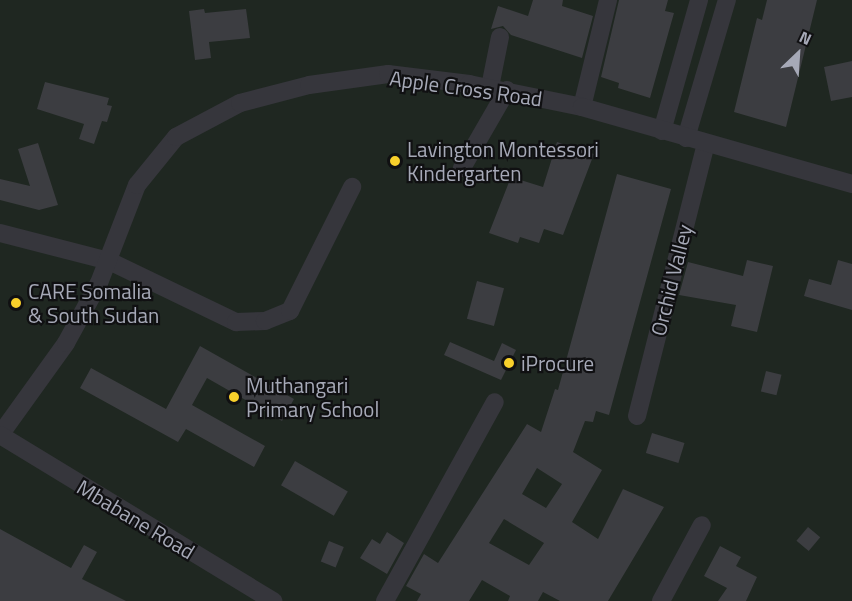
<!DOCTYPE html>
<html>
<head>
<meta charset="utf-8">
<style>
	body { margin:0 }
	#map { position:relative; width:852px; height:601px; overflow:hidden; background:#151517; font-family:"Titillium Web",sans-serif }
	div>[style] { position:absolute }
	.green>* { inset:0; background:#1f2721; transform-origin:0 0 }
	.building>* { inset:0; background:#3c3d41; transform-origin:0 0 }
	.minor>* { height:18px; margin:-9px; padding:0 9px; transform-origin:9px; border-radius:9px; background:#36363c }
	.dots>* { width:16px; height:16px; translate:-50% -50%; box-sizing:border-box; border:3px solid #101012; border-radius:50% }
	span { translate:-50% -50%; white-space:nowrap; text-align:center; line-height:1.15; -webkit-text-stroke:4.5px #101012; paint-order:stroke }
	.street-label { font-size:21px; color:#a6a9b7 }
	.poi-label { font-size:21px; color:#a6a9b7 }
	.left { translate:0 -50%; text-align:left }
	.north { position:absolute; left:768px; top:24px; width:60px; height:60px; -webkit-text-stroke:4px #101012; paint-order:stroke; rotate:25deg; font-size:16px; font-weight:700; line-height:24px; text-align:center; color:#a6a9b7 }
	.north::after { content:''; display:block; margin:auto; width:21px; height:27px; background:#a6a9b7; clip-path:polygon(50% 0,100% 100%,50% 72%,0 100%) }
</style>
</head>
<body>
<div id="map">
	<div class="green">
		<i style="left:0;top:0;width:852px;height:601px"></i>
	</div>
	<div class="building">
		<i style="clip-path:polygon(533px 0,563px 0,562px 6px,593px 16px,582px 58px,511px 35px,503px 26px,491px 29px,498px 6px,528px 16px)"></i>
		<i style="clip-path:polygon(619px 0,668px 0,665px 11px,674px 13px,650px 98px,618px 88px,619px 83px,601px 77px)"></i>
		<i style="clip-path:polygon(767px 0,817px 0,786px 127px,734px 112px,757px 18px,762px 20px)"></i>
		<i style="clip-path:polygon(204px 9px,205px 13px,246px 9px,250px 38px,209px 42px,211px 58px,195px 60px,189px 11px)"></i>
		<i style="clip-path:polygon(852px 61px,852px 97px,831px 101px,824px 67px)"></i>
		<i style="clip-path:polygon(45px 82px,109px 98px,107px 105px,112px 106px,107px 122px,102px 121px,94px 144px,79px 139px,84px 124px,37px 109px)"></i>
		<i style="clip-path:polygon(557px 142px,594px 154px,563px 235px,544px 229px,539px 243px,520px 237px,518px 243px,489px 233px,511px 177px,543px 187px)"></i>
		<i style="clip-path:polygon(38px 143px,58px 205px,39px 210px,0 200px,0 179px,30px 186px,18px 149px)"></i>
		<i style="clip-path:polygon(evenodd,617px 174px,671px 189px,609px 415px,596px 411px,593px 422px,585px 421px,573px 452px,602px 470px,572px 522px,598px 539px,623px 489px,664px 507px,608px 601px,560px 601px,543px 592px,538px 601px,508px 601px,510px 596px,482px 580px,469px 601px,417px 601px,421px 594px,406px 586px,424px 554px,438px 563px,527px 424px,541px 432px,555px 389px,558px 390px,617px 174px,537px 468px,562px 484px,546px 508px,522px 494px,537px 468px,617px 174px,504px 519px,544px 543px,529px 565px,489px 543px,504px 519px)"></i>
		<i style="clip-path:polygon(747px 260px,773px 266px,757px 332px,731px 326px,736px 305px,679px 295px,688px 262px,743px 276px)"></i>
		<i style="clip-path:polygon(838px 260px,852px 264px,852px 310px,804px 296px,809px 279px,831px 285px)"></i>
		<i style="left:477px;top:281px;width:28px;height:39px;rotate:15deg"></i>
		<i style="clip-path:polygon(450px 342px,494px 361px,502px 343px,516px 350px,501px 380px,444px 355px)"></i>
		<i style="clip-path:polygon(200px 346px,294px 399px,282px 421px,207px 378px,192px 405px,265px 446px,254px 467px,186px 429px,178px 442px,80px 388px,91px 368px,166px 409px)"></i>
		<i style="left:766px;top:371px;width:16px;height:21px;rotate:14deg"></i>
		<i style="left:652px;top:433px;width:34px;height:21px;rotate:17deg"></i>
		<i style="left:295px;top:461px;width:61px;height:28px;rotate:30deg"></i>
		<i style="left:808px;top:527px;width:16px;height:18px;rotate:40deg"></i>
		<i style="clip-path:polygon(0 529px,71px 568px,84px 545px,97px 552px,82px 579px,126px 601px,0 601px)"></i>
		<i style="clip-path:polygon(387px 532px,404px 543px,387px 574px,360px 558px,372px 539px,380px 544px)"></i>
		<i style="left:329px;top:541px;width:16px;height:22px;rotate:22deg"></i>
		<i style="clip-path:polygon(720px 546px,741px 557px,736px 566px,757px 577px,746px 601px,718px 601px,727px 588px,704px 576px)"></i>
	</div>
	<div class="minor">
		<i style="left:490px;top:87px;width:51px;rotate:-78.7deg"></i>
		<i style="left:582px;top:107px;width:110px;rotate:-76.3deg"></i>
		<i style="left:662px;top:131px;width:136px;rotate:-74.2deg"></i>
		<i style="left:686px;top:138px;width:144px;rotate:-73.5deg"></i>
		<i style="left:462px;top:168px;width:90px;rotate:-60deg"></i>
		<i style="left:0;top:233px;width:113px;rotate:14.4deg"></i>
		<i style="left:109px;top:261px;width:141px;rotate:25.7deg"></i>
		<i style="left:236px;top:322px;width:29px;rotate:-2deg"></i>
		<i style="left:265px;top:321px;width:27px;rotate:-22deg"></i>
		<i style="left:290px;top:311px;width:139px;rotate:-63.4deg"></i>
		<i style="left:637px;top:416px;width:281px;rotate:-75.8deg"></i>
		<i style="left:0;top:435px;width:113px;rotate:-54.3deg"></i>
		<i style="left:66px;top:343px;width:68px;rotate:-61.2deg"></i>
		<i style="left:99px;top:283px;width:105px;rotate:-68.8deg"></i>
		<i style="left:137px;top:185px;width:62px;rotate:-50.9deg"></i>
		<i style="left:176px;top:137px;width:72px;rotate:-28deg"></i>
		<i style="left:240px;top:103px;width:71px;rotate:-14.6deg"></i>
		<i style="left:309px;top:85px;width:80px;rotate:-7.9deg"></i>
		<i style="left:388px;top:74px;width:82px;rotate:7deg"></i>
		<i style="left:469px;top:84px;width:115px;rotate:11.5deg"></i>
		<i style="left:582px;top:107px;width:281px;rotate:15.9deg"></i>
		<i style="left:0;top:435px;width:320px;rotate:31.3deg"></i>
		<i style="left:385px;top:601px;width:227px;rotate:-61.1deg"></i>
		<i style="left:661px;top:601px;width:86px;rotate:-61.7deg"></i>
	</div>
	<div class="dots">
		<i style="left:395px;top:161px;background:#f8d02b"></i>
		<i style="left:16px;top:303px;background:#f8d02b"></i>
		<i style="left:509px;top:363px;background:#f8d02b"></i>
		<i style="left:234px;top:397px;background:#f8d02b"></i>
	</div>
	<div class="street-label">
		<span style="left:466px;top:88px;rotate:8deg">Apple Cross Road</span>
		<span style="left:671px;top:280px;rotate:-76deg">Orchid Valley</span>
		<span style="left:136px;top:519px;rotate:31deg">Mbabane Road</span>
	</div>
	<div class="poi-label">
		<span class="left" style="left:407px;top:161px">Lavington Montessori<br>Kindergarten</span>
		<span class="left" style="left:28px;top:303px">CARE Somalia<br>&amp; South Sudan</span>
		<span class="left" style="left:521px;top:363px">iProcure</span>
		<span class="left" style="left:246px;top:397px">Muthangari<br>Primary School</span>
	</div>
	<div class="north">N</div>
</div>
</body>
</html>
